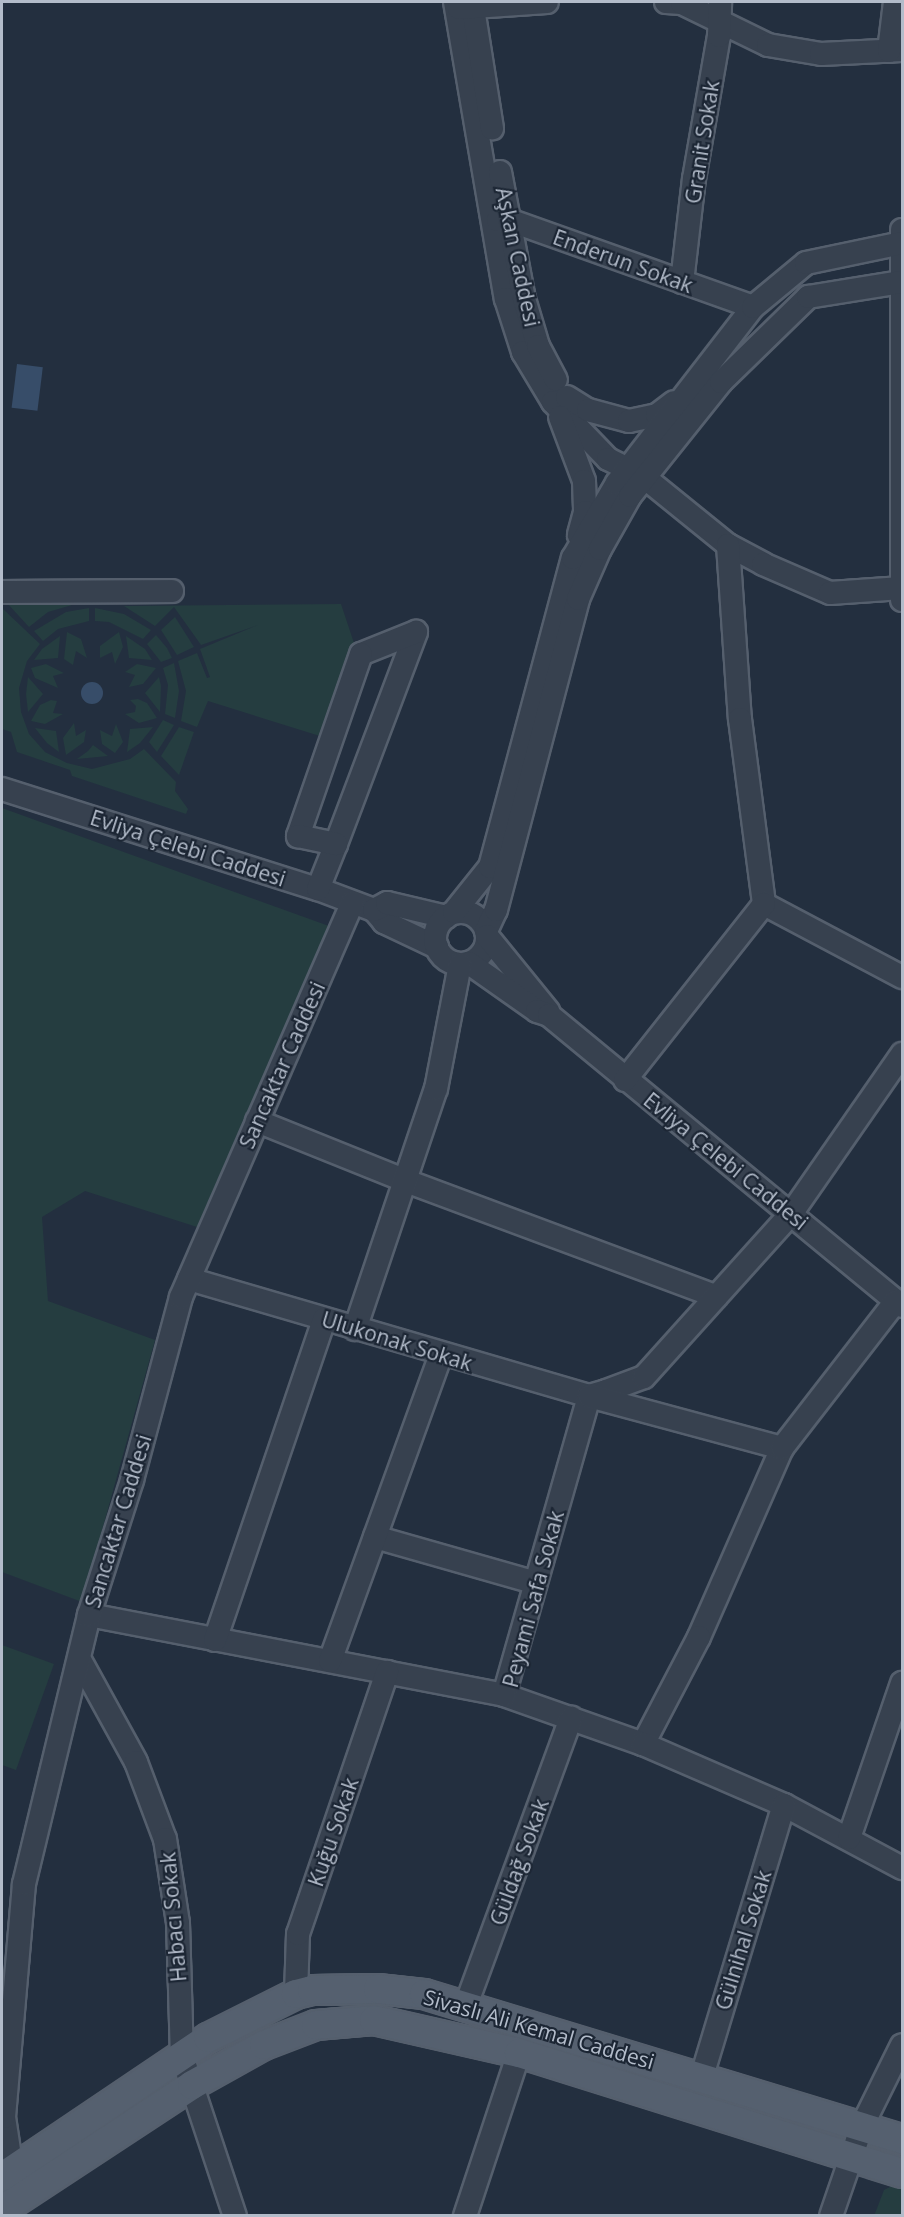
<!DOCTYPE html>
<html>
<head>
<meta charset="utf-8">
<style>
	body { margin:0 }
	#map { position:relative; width:904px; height:2217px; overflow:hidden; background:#232f3f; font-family:"Open Sans",sans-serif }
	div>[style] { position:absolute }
	.green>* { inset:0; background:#253d40 }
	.water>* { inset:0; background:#374d69; transform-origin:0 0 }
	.round { border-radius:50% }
	.roads { filter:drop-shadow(2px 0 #555f6d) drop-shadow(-2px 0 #555f6d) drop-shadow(0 2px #555f6d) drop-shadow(0 -2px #555f6d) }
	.minor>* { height:22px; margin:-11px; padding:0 11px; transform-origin:11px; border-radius:11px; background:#37414f }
	.minor>.ring { margin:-11px; padding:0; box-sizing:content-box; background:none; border:22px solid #37414f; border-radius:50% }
	.major>* { height:28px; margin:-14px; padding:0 14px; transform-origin:14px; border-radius:14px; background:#55606f }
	span { translate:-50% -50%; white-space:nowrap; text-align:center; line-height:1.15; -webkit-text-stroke:4.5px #1c2634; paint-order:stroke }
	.street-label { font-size:21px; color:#b3bcca }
	.frame { position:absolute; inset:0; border:3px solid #b3bcca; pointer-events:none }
</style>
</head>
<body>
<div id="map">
	<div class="green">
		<i style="clip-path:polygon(20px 599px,79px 603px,48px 612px,29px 627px,7px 603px)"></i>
		<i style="clip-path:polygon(341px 604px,355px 646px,323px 737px,208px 701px,197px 727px,181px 721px,186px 691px,178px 661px,197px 653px,207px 678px,210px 677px,200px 649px,258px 625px,201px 645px,174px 607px,155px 626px,124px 606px)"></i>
		<i style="clip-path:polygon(2px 608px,40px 644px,27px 661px,19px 688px,21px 712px,29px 734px,45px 752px,67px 763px,92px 769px,130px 759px,144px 749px,176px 782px,175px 791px,188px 809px,186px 814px,72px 776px,70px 770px,17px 752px,11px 732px,2px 729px)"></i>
		<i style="clip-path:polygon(89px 608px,89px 621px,58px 629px,43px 641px,34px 631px,66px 612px)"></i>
		<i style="clip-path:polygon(95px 608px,124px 614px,151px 630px,143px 639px,109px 622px,95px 621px)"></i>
		<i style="clip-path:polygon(175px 617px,194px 647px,177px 655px,161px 630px)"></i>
		<i style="clip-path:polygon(67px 632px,81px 639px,87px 658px,76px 651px,73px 665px,64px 659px)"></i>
		<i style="clip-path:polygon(119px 632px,123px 647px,115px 664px,112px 652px,100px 658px,100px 646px)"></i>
		<i style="clip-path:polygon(156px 635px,167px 648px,172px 658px,161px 662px,147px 644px)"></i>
		<i style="clip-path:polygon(60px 636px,58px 658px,34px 660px,42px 649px)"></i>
		<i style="clip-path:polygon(126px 636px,145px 649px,152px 660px,129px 658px)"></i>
		<i style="clip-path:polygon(174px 663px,179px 691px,175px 718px,165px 714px,168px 685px,163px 668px)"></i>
		<i style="clip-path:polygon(46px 664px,64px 673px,53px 676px,58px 688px,35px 678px,31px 668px)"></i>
		<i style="clip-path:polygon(137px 664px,156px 668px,143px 684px,129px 687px,135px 675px,125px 672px)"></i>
		<i style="clip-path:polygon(28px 677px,43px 694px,28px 712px,26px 694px)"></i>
		<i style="clip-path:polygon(159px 677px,161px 686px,160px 712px,145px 693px)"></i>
		<i style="clip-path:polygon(138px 699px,147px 703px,157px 718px,139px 723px,125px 714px,135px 712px,136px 706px,130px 700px)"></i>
		<i style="clip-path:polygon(51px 700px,57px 701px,53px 713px,63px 714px,45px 724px,31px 721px,40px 705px)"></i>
		<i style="clip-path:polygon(163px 720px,174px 725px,157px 752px,149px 742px)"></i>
		<i style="clip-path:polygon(74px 723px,76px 736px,86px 730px,84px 742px,66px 755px,63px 738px)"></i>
		<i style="clip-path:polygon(116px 724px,123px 742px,115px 753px,102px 744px,100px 730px,112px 736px)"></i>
		<i style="clip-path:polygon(153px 727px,140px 743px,127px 752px,130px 729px)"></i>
		<i style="clip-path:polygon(179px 727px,194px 732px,179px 775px,161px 756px)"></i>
		<i style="clip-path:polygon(35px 728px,56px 731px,59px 752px,47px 743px)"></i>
		<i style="clip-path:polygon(93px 745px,108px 756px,77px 759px,88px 751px)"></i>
		<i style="clip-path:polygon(2px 808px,329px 926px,197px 1227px,85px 1191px,42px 1217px,48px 1301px,155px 1340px,82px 1602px,2px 1572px)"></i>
		<i style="clip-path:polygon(2px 1645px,54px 1664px,16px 1770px,2px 1765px)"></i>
		<i style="clip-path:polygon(898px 2183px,902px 2184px,902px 2215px,874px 2216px,884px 2190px)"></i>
	</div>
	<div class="water">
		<i style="left:17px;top:364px;width:26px;height:44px;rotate:7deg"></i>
		<i class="round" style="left:81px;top:682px;width:22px;height:22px"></i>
	</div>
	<div class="roads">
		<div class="minor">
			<i style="left:455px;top:2px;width:301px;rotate:80.3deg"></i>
			<i style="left:506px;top:299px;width:56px;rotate:72.2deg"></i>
			<i style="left:523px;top:352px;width:58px;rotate:59deg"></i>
			<i style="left:553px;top:402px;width:79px;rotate:46deg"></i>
			<i style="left:608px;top:459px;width:40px;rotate:26.6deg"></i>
			<i style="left:644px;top:477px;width:108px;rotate:39deg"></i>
			<i style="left:728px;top:545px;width:40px;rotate:28deg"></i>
			<i style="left:763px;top:564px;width:73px;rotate:23.4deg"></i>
			<i style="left:830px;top:593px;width:72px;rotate:-4deg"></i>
			<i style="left:472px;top:2px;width:128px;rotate:81deg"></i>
			<i style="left:666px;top:2px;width:16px;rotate:4deg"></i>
			<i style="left:682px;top:3px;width:96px;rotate:26deg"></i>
			<i style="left:768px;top:45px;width:54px;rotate:9.6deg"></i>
			<i style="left:821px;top:54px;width:81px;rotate:-2.8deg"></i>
			<i style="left:459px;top:8px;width:88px;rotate:-3.9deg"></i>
			<i style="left:889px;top:51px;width:49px;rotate:-83deg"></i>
			<i style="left:500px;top:172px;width:129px;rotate:79.3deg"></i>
			<i style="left:524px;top:299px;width:49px;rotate:73.4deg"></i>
			<i style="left:538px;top:346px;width:38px;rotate:62deg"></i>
			<i style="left:498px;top:220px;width:11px"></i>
			<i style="left:509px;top:220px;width:259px;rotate:19.6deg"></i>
			<i style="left:902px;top:230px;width:370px;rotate:90deg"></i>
			<i style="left:682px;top:282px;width:104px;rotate:-83.4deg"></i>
			<i style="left:694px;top:179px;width:145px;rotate:-80.1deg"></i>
			<i style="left:719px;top:36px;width:34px;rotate:-88deg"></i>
			<i style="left:567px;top:397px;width:25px;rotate:32deg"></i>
			<i style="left:588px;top:410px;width:42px;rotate:15deg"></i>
			<i style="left:629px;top:421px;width:29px;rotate:-12deg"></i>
			<i style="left:657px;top:415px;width:21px;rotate:-37deg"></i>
			<i style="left:560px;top:417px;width:68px;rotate:69.4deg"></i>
			<i style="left:584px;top:481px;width:31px;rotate:88deg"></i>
			<i style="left:585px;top:512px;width:24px;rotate:105deg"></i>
			<i style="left:728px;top:545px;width:174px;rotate:86.1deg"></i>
			<i style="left:740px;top:719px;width:187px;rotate:82.6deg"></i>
			<i style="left:764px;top:904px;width:156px;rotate:27.9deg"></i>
			<i style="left:2px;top:592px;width:170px;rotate:-0.3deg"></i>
			<i style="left:2px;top:789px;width:331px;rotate:17.6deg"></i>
			<i style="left:318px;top:889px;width:60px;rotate:20.6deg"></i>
			<i style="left:374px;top:910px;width:16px;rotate:50deg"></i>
			<i style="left:384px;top:922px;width:59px;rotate:25.3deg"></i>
			<i style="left:318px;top:889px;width:48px;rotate:-68.2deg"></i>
			<i style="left:336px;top:844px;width:227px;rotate:-69.3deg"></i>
			<i style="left:416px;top:632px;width:59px;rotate:158.2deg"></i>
			<i style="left:361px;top:654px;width:193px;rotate:109.1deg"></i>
			<i style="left:298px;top:836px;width:39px;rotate:12deg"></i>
			<i style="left:374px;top:910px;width:15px;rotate:-28deg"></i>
			<i style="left:387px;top:903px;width:61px;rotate:13.3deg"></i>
			<i class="ring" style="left:435px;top:912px;width:30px;height:30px"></i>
			<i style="left:454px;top:912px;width:58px;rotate:-51.3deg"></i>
			<i style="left:490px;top:867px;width:320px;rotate:-75deg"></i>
			<i style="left:573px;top:558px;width:87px;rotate:-59.6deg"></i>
			<i style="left:617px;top:483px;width:222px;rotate:-52.3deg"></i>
			<i style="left:753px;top:307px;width:69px;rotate:-39.7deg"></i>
			<i style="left:806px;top:263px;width:98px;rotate:-11.8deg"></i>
			<i style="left:486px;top:931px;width:23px;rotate:-65deg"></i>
			<i style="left:496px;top:910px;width:322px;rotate:-75.2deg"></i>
			<i style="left:578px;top:599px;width:55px;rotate:-66.3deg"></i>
			<i style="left:600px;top:549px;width:61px;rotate:-60.5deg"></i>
			<i style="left:630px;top:496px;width:146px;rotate:-51.4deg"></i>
			<i style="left:721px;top:382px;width:122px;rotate:-44.3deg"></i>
			<i style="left:808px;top:297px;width:95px;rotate:-9.1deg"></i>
			<i style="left:487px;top:936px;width:97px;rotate:50.9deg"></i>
			<i style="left:469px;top:963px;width:83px;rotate:35.2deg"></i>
			<i style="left:537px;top:1011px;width:13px;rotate:18deg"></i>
			<i style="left:549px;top:1015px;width:457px;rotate:39.5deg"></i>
			<i style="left:625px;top:1080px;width:224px;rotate:-51.7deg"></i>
			<i style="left:257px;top:1121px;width:161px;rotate:21.9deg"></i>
			<i style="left:406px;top:1181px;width:331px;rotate:20.4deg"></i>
			<i style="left:189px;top:1279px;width:417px;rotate:16.3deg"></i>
			<i style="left:589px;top:1396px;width:18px;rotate:-16deg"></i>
			<i style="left:606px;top:1391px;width:40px;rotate:-20.2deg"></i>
			<i style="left:644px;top:1377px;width:219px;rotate:-48deg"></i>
			<i style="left:791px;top:1214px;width:195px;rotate:-55.2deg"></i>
			<i style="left:355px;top:1329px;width:253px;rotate:-71.4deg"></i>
			<i style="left:436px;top:1089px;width:127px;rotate:-79.1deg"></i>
			<i style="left:782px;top:1448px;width:206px;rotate:113.7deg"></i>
			<i style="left:699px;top:1637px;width:121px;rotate:117.6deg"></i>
			<i style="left:643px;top:1744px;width:147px;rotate:-160.6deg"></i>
			<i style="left:504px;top:1695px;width:311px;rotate:-74.1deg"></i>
			<i style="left:589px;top:1396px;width:200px;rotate:15.1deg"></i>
			<i style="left:782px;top:1448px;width:186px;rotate:-52.2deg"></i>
			<i style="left:375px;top:1537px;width:167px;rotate:15.9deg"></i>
			<i style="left:89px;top:1615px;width:423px;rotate:10.9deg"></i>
			<i style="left:215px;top:1640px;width:339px;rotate:-71.2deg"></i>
			<i style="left:80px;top:1660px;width:116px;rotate:61.2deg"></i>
			<i style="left:136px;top:1762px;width:82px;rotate:69.4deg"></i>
			<i style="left:165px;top:1839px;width:85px;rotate:81.2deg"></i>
			<i style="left:178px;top:1923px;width:133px;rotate:88.3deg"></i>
			<i style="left:182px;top:2056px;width:169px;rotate:71.7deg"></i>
			<i style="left:330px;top:1661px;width:326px;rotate:-70.1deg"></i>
			<i style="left:643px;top:1744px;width:154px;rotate:23.4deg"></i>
			<i style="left:784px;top:1805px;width:134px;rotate:28.1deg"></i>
			<i style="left:849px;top:1838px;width:164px;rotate:-71.1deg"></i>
			<i style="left:296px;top:1994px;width:60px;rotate:-88.1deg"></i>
			<i style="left:298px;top:1934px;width:277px;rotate:-71.2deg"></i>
			<i style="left:466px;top:2005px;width:306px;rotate:-69.9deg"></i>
			<i style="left:702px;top:2076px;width:283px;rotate:-73.2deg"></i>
			<i style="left:12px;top:2170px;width:54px;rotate:-98.6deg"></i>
			<i style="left:4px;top:2117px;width:234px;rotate:-85.1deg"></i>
			<i style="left:24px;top:1884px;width:277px;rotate:-76.4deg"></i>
			<i style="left:89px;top:1615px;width:142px;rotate:-72.3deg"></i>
			<i style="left:132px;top:1480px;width:189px;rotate:-75deg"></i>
			<i style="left:181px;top:1297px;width:430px;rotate:-66.5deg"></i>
			<i style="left:465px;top:2216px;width:172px;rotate:-71.7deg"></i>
			<i style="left:831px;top:2216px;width:95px;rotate:-71deg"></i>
			<i style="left:862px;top:2126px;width:90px;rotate:-63.7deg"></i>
		</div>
		<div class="major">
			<i style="left:2px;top:2177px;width:249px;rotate:-34deg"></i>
			<i style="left:208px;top:2038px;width:98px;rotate:-26.6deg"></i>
			<i style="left:296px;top:1994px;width:16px;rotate:-14deg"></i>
			<i style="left:312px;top:1990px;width:66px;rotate:-0.9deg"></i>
			<i style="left:378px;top:1989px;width:46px;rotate:6.2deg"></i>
			<i style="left:424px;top:1994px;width:500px;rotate:16.9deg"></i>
			<i style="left:2px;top:2210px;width:227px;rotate:-33.3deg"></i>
			<i style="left:192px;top:2085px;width:82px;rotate:-29.1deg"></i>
			<i style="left:264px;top:2045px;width:56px;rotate:-21deg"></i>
			<i style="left:316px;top:2025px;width:58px;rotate:-4.9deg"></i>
			<i style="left:374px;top:2020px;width:149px;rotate:12.8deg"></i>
			<i style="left:519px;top:2053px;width:401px;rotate:17.4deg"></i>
		</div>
	</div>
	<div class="street-label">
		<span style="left:702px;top:142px;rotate:-81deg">Granit Sokak</span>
		<span style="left:518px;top:257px;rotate:78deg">Aşkan Caddesi</span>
		<span style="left:623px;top:261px;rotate:20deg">Enderun Sokak</span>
		<span style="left:188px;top:848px;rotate:18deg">Evliya Çelebi Caddesi</span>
		<span style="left:282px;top:1065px;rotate:-66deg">Sancaktar Caddesi</span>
		<span style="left:726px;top:1161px;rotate:39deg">Evliya Çelebi Caddesi</span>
		<span style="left:397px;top:1341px;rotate:17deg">Ulukonak Sokak</span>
		<span style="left:118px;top:1521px;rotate:-73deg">Sancaktar Caddesi</span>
		<span style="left:533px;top:1599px;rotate:-75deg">Peyami Safa Sokak</span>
		<span style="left:333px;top:1832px;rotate:-71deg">Kuğu Sokak</span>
		<span style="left:519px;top:1862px;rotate:-70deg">Güldağ Sokak</span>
		<span style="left:173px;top:1917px;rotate:-95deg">Habacı Sokak</span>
		<span style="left:743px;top:1940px;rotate:-73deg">Gülnihal Sokak</span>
		<span style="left:539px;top:2029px;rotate:16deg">Sivaslı Ali Kemal Caddesi</span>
	</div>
	<div class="frame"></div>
</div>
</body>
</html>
